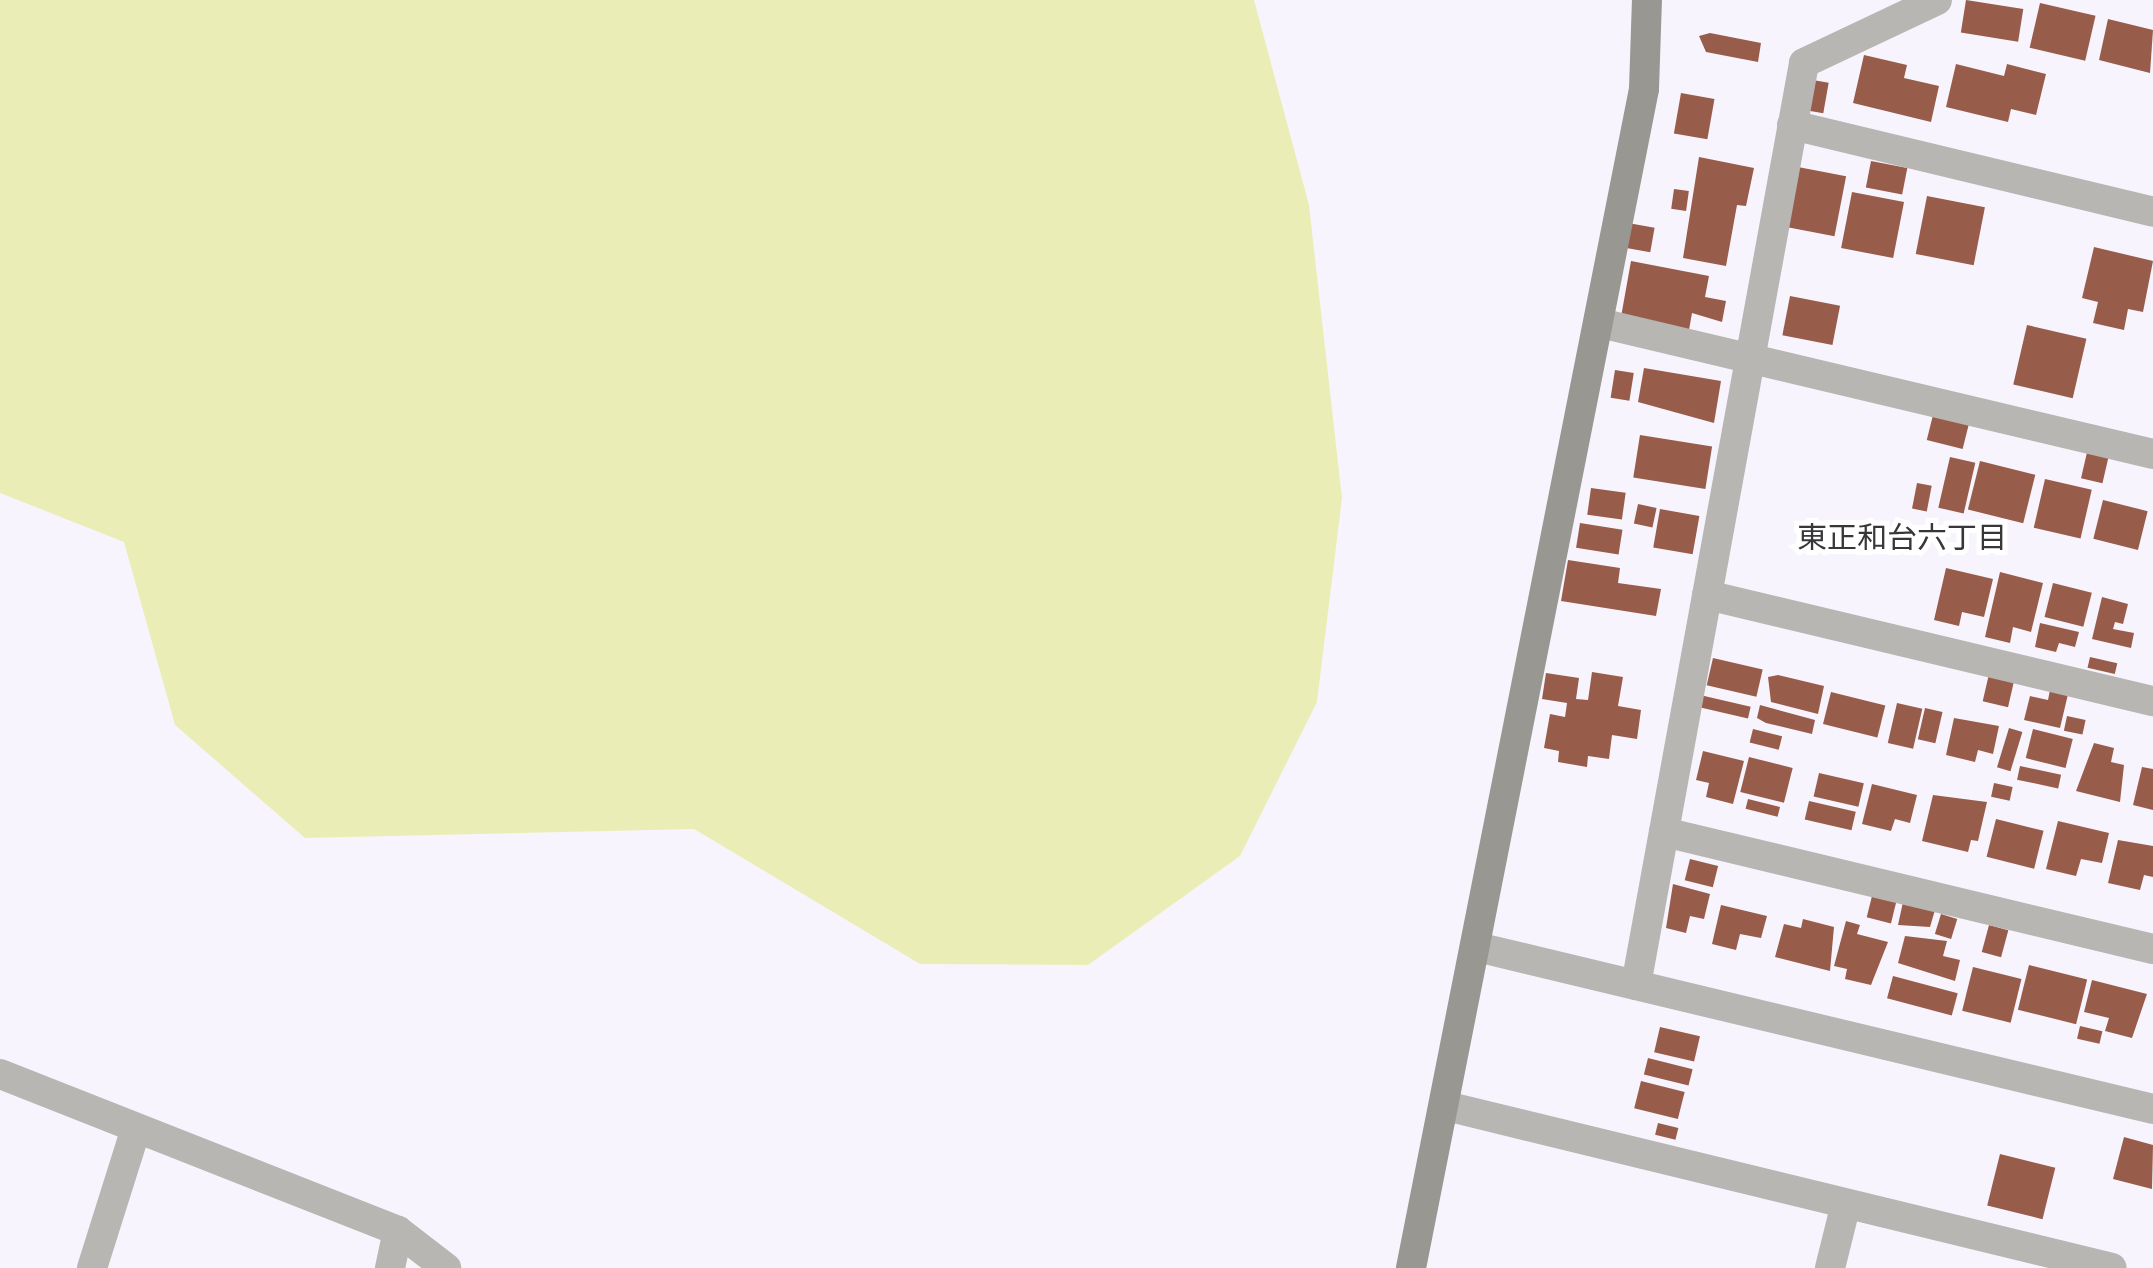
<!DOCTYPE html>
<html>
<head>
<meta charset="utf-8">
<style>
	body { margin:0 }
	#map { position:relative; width:2153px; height:1268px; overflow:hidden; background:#f8f4fd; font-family:"PT Sans Narrow","Noto Sans JP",sans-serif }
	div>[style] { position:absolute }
	.green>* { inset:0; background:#eaeeb6 }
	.building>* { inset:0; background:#985c4b; transform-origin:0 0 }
	.street>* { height:30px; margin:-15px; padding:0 15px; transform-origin:15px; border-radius:15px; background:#b7b6b2 }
	.secondary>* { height:30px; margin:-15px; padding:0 15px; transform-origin:15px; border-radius:15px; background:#999791 }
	span { translate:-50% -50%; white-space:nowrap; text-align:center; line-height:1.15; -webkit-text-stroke:10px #fff; paint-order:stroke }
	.neighbourhood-label { font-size:30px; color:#373639 }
</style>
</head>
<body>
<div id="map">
	<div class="green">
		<i style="clip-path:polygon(0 0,1254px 0,1309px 205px,1342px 498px,1317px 702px,1240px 856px,1088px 965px,920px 964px,694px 829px,305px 838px,175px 725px,124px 542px,0 493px)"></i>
	</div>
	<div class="building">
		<i style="left:1966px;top:0;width:58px;height:33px;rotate:9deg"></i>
		<i style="left:2040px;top:3px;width:57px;height:46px;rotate:13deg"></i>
		<i style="clip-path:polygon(2108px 19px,2153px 30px,2150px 73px,2099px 60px)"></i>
		<i style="clip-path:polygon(1710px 33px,1761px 43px,1758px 62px,1706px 52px,1699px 36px)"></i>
		<i style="clip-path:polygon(1864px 55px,1907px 65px,1904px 78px,1939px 86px,1931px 122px,1853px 103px)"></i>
		<i style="clip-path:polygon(1956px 64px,2004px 76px,2007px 64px,2046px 74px,2036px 115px,2011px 109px,2008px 122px,1946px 107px)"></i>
		<i style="left:1807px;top:79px;width:22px;height:31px;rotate:10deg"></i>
		<i style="left:1681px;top:93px;width:34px;height:41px;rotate:10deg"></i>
		<i style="clip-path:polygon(1699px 157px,1754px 168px,1746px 206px,1737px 205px,1726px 266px,1683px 258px)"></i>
		<i style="left:1871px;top:161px;width:37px;height:27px;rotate:11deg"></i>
		<i style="left:1798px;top:167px;width:49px;height:61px;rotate:11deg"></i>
		<i style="left:1674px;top:189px;width:15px;height:20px;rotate:8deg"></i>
		<i style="left:1852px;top:192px;width:53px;height:57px;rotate:11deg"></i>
		<i style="left:1927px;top:196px;width:59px;height:59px;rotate:11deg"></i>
		<i style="left:1628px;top:223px;width:27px;height:25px;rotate:10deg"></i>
		<i style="clip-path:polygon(2094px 247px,2153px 261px,2143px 312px,2128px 309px,2124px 330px,2093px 323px,2098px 302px,2082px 298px)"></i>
		<i style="clip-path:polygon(1631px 261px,1709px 276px,1705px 297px,1726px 301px,1722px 322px,1692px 313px,1689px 330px,1621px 317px)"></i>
		<i style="left:1790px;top:296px;width:51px;height:40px;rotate:11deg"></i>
		<i style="left:2027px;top:325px;width:61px;height:61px;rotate:13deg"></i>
		<i style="clip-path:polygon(1644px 368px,1721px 381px,1714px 423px,1638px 402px)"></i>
		<i style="left:1615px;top:370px;width:19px;height:28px;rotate:9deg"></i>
		<i style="left:1934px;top:411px;width:37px;height:30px;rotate:14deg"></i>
		<i style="left:1640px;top:435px;width:73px;height:43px;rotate:9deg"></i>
		<i style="left:2088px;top:448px;width:22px;height:31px;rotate:13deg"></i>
		<i style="left:1950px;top:457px;width:26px;height:52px;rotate:13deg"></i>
		<i style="left:1980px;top:461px;width:57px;height:50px;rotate:14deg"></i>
		<i style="left:2045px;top:479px;width:48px;height:50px;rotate:13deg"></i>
		<i style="left:1917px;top:483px;width:15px;height:26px;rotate:11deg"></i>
		<i style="left:1591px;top:488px;width:35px;height:27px;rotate:8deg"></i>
		<i style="left:2103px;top:500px;width:46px;height:40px;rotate:14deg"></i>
		<i style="left:1638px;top:504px;width:19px;height:20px;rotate:12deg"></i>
		<i style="left:1660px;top:509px;width:40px;height:39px;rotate:10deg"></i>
		<i style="left:1580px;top:523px;width:43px;height:25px;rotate:9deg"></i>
		<i style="clip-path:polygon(1568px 560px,1620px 568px,1618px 583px,1661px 589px,1656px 616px,1561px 601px)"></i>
		<i style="clip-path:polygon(1946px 568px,1993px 579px,1984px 617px,1962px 612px,1959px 626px,1934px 620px)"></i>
		<i style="clip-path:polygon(2000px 572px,2043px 583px,2031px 632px,2013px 627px,2010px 643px,1985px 637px)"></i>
		<i style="left:2053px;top:583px;width:40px;height:35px;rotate:14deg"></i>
		<i style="clip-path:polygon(2102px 597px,2128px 604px,2123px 624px,2115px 622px,2113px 629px,2134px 633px,2131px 648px,2092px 639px)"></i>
		<i style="clip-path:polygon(2040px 623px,2079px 632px,2075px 647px,2059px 643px,2056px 652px,2035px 647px)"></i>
		<i style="left:2090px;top:657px;width:28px;height:11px;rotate:13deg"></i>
		<i style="left:1713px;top:658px;width:51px;height:28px;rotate:13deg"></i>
		<i style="clip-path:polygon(1592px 672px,1623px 677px,1618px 706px,1641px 710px,1637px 739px,1612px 735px,1609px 759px,1588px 756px,1587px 767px,1558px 762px,1559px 751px,1544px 748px,1550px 714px,1565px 717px,1567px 703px,1542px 699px,1546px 673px,1579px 678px,1576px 699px,1588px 700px)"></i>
		<i style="left:1989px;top:674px;width:26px;height:28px;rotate:13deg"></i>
		<i style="clip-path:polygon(1778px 675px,1824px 686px,1818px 714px,1771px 702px,1768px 677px)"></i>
		<i style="clip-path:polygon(2051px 685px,2069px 690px,2060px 728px,2024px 720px,2030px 696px,2048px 700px)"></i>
		<i style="left:1831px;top:692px;width:56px;height:33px;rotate:14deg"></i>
		<i style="left:1700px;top:695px;width:52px;height:12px;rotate:13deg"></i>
		<i style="left:1897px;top:703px;width:26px;height:41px;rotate:13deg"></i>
		<i style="clip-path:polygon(1760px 705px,1815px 720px,1812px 734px,1766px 723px,1757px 718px)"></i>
		<i style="left:1925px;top:708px;width:18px;height:32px;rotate:13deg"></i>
		<i style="left:2067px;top:716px;width:19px;height:15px;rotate:12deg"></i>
		<i style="clip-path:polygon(1954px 718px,1999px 726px,1993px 754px,1978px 750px,1975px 762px,1946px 755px)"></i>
		<i style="left:2009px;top:728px;width:14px;height:41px;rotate:17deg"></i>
		<i style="left:1753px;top:729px;width:30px;height:14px;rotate:14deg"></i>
		<i style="left:2033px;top:729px;width:41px;height:30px;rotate:14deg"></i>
		<i style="clip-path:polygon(2094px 743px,2114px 748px,2111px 762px,2124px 765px,2120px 802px,2076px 791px)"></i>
		<i style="clip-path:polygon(1703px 751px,1744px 761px,1733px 804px,1706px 797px,1709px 783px,1696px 780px)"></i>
		<i style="left:1749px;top:757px;width:45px;height:36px;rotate:14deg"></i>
		<i style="left:2020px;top:766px;width:42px;height:14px;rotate:12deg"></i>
		<i style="clip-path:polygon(2142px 767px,2153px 769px,2153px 810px,2133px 805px)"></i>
		<i style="left:1819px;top:773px;width:46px;height:24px;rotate:13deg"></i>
		<i style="left:1994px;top:783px;width:19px;height:14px;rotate:12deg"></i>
		<i style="clip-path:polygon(1872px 784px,1917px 795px,1910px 823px,1895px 819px,1891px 831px,1862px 824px)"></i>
		<i style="clip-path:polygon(1933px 795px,1987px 802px,1978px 841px,1971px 840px,1968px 852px,1922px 841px)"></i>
		<i style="left:1748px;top:799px;width:33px;height:10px;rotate:14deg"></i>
		<i style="left:1809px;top:801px;width:48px;height:19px;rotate:13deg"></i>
		<i style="left:1996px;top:819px;width:49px;height:39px;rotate:14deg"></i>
		<i style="clip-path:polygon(2058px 821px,2109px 833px,2102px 863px,2081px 859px,2076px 876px,2046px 869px)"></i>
		<i style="clip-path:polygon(2118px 840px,2153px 846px,2153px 877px,2144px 875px,2140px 890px,2108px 883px)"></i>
		<i style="left:1690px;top:859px;width:29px;height:22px;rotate:14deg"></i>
		<i style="clip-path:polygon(1673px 884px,1710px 894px,1704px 919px,1690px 916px,1686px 933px,1666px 928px)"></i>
		<i style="left:1872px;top:896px;width:25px;height:22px;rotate:14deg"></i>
		<i style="clip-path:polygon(1903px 902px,1935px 910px,1930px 927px,1898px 925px)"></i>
		<i style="clip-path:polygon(1721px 905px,1767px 916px,1761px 938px,1740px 934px,1736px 950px,1712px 944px)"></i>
		<i style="left:1941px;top:914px;width:17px;height:21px;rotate:17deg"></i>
		<i style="clip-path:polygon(1803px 919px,1834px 927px,1830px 971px,1775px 957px,1784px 924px,1801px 928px)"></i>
		<i style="clip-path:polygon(1846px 921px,1860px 925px,1857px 934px,1888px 942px,1871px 985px,1845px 979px,1847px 969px,1834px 966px)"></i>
		<i style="left:1989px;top:925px;width:20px;height:28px;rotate:15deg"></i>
		<i style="clip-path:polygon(1905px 936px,1947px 941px,1943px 956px,1960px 960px,1955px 981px,1898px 963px)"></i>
		<i style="left:2029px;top:965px;width:60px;height:46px;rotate:14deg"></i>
		<i style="left:1973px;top:967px;width:50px;height:45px;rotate:14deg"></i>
		<i style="left:1893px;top:976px;width:67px;height:23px;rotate:15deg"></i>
		<i style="clip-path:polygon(2092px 980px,2147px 994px,2132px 1038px,2105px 1031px,2109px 1018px,2084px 1012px)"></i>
		<i style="left:2080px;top:1026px;width:23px;height:13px;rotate:13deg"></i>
		<i style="left:1660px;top:1027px;width:41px;height:26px;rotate:13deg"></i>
		<i style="left:1648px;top:1058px;width:46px;height:17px;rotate:14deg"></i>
		<i style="left:1641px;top:1081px;width:45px;height:28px;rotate:14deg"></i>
		<i style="left:1658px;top:1123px;width:21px;height:12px;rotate:14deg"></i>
		<i style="clip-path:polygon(2124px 1137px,2153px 1145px,2152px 1189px,2113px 1179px)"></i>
		<i style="left:2000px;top:1154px;width:57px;height:53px;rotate:14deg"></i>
	</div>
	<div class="street">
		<i style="left:1792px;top:125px;width:371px;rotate:13.5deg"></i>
		<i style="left:1600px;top:323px;width:568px;rotate:13.33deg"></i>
		<i style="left:1707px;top:595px;width:458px;rotate:13.4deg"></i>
		<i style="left:1664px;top:832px;width:503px;rotate:13.46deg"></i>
		<i style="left:1477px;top:947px;width:695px;rotate:13.48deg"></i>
		<i style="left:1636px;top:985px;width:937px;rotate:-79.67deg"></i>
		<i style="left:1804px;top:63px;width:147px;rotate:-25.3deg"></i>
		<i style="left:0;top:1074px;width:428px;rotate:21.5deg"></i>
		<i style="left:398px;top:1231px;width:61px;rotate:37.6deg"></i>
		<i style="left:1446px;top:1106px;width:685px;rotate:13.67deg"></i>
		<i style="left:92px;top:1268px;width:143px;rotate:-72.5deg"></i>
		<i style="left:390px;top:1268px;width:38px;rotate:-78deg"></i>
		<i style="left:1830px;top:1268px;width:66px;rotate:-76deg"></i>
	</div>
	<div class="secondary">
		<i style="left:1411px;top:1268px;width:1202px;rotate:-78.82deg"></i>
		<i style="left:1644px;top:89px;width:89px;rotate:-88.1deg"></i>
	</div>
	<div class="neighbourhood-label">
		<span style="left:1902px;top:537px">東正和台六丁目</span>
	</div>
</div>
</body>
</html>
